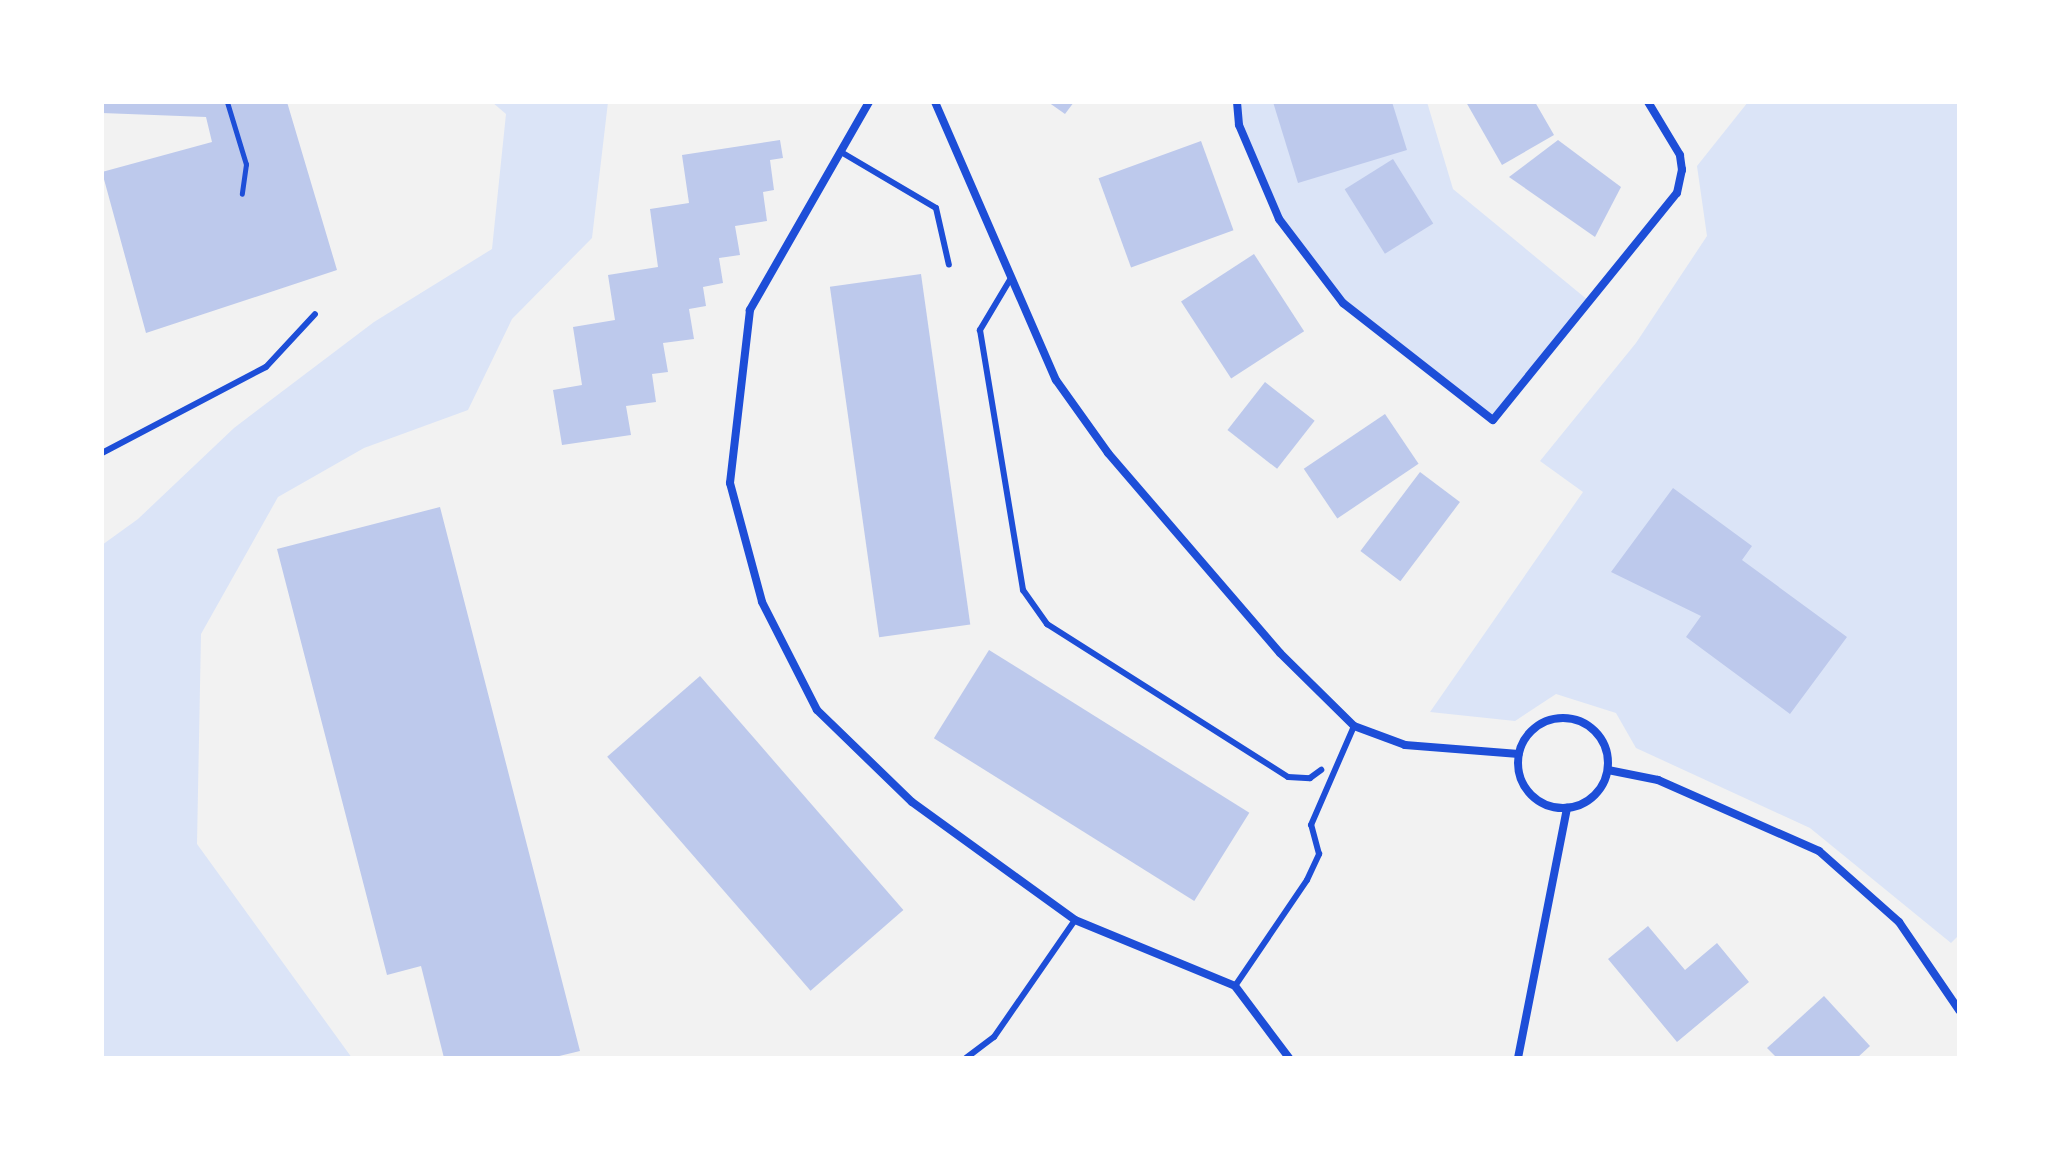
<!DOCTYPE html>
<html>
<head>
<meta charset="utf-8">
<style>
	body { margin:0 }
	#map { position:relative; width:2061px; height:1160px; overflow:hidden; background:#f2f2f2; font-family:"Varela Round",sans-serif }
	div>[style] { position:absolute }
	.green>* { inset:0; background:#dbe4f7 }
	.building>* { inset:0; background:#bdc9ec; transform-origin:0 0 }
	.path>* { height:5px; margin:-2.5px; padding:0 2.5px; transform-origin:2.5px; border-radius:2.5px; background:#1d4ed8 }
	.service>* { height:6px; margin:-3px; padding:0 3px; transform-origin:3px; border-radius:3px; background:#1d4ed8 }
	.minor>* { height:8px; margin:-4px; padding:0 4px; transform-origin:4px; border-radius:4px; background:#1d4ed8 }
	.minor>.ring { margin:-4px; padding:0; box-sizing:content-box; background:none; border:8px solid #1d4ed8; border-radius:50% }
	span { translate:-50% -50%; white-space:nowrap; text-align:center; line-height:1.15; -webkit-text-stroke:7px #fff; paint-order:stroke }
	.frame { position:absolute; inset:0; border:104px solid #fff; pointer-events:none }
</style>
</head>
<body>
<div id="map">
	<div class="green">
		<i style="clip-path:polygon(492px 102px,608px 102px,592px 238px,512px 319px,468px 410px,364px 448px,278px 497px,201px 634px,197px 844px,352px 1058px,102px 1058px,102px 545px,138px 519px,234px 428px,374px 322px,492px 249px,506px 114px)"></i>
		<i style="clip-path:polygon(1237px 102px,1427px 102px,1453px 189px,1589px 301px,1493px 420px,1343px 303px,1279px 219px,1239px 125px)"></i>
		<i style="clip-path:polygon(1748px 102px,1959px 102px,1959px 935px,1951px 943px,1810px 828px,1636px 748px,1616px 713px,1556px 694px,1515px 721px,1430px 712px,1583px 492px,1540px 461px,1636px 343px,1707px 236px,1697px 166px)"></i>
	</div>
	<div class="building">
		<i style="clip-path:polygon(102px 102px,287px 102px,337px 270px,146px 333px,102px 172px,212px 142px,206px 117px,102px 113px)"></i>
		<i style="clip-path:polygon(1048px 102px,1074px 102px,1065px 114px)"></i>
		<i style="clip-path:polygon(1273px 102px,1392px 102px,1407px 150px,1298px 183px)"></i>
		<i style="clip-path:polygon(1466px 102px,1535px 102px,1554px 135px,1502px 165px)"></i>
		<i style="clip-path:polygon(780px 140px,783px 158px,770px 160px,774px 190px,763px 192px,767px 221px,735px 226px,740px 255px,719px 258px,723px 283px,703px 287px,706px 306px,689px 309px,694px 339px,663px 343px,668px 372px,652px 374px,656px 402px,626px 406px,631px 435px,562px 445px,553px 390px,582px 385px,573px 327px,615px 320px,608px 275px,658px 267px,650px 209px,689px 203px,682px 155px)"></i>
		<i style="clip-path:polygon(1558px 140px,1621px 187px,1595px 237px,1509px 177px)"></i>
		<i style="left:1201px;top:141px;width:95px;height:109px;rotate:70deg"></i>
		<i style="left:1393px;top:159px;width:76px;height:57px;rotate:58deg"></i>
		<i style="left:1254px;top:254px;width:92px;height:87px;rotate:57deg"></i>
		<i style="left:921px;top:274px;width:354px;height:92px;rotate:82deg"></i>
		<i style="left:1265px;top:382px;width:63px;height:61px;rotate:38deg"></i>
		<i style="left:1385px;top:414px;width:60px;height:98px;rotate:56deg"></i>
		<i style="left:1420px;top:472px;width:50px;height:99px;rotate:37deg"></i>
		<i style="clip-path:polygon(1673px 488px,1752px 546px,1742px 560px,1847px 637px,1790px 714px,1686px 637px,1701px 616px,1611px 572px)"></i>
		<i style="clip-path:polygon(440px 507px,580px 1051px,551px 1058px,444px 1058px,421px 966px,387px 975px,277px 549px)"></i>
		<i style="left:989px;top:650px;width:307px;height:104px;rotate:32deg"></i>
		<i style="left:700px;top:676px;width:310px;height:123px;rotate:49deg"></i>
		<i style="clip-path:polygon(1648px 926px,1685px 970px,1717px 943px,1749px 982px,1677px 1042px,1608px 959px)"></i>
		<i style="clip-path:polygon(1824px 996px,1870px 1046px,1857px 1058px,1777px 1058px,1767px 1048px)"></i>
	</div>
	<div class="path">
		<i style="left:227px;top:102px;width:65px;rotate:73deg"></i>
		<i style="left:246px;top:164px;width:30px;rotate:98deg"></i>
	</div>
	<div class="service">
		<i style="left:841px;top:152px;width:110px;rotate:30.5deg"></i>
		<i style="left:936px;top:208px;width:58px;rotate:77.2deg"></i>
		<i style="left:1011px;top:278px;width:61px;rotate:120.8deg"></i>
		<i style="left:980px;top:330px;width:264px;rotate:80.6deg"></i>
		<i style="left:1023px;top:590px;width:42px;rotate:54.8deg"></i>
		<i style="left:1047px;top:624px;width:285px;rotate:32.4deg"></i>
		<i style="left:1288px;top:777px;width:22px;rotate:3deg"></i>
		<i style="left:1310px;top:778px;width:14px;rotate:-36deg"></i>
		<i style="left:102px;top:453px;width:185px;rotate:-27.7deg"></i>
		<i style="left:266px;top:367px;width:72px;rotate:-47.2deg"></i>
		<i style="left:1235px;top:986px;width:128px;rotate:-55.8deg"></i>
		<i style="left:1307px;top:880px;width:29px;rotate:-65deg"></i>
		<i style="left:1319px;top:854px;width:30px;rotate:-105deg"></i>
		<i style="left:1311px;top:825px;width:108px;rotate:-66.5deg"></i>
		<i style="left:966px;top:1058px;width:35px;rotate:-37deg"></i>
		<i style="left:994px;top:1037px;width:142px;rotate:-55.3deg"></i>
	</div>
	<div class="minor">
		<i style="left:869px;top:102px;width:240px;rotate:119.8deg"></i>
		<i style="left:750px;top:310px;width:174px;rotate:96.6deg"></i>
		<i style="left:730px;top:483px;width:123px;rotate:74.9deg"></i>
		<i style="left:762px;top:602px;width:121px;rotate:63deg"></i>
		<i style="left:817px;top:710px;width:132px;rotate:44.1deg"></i>
		<i style="left:912px;top:802px;width:201px;rotate:35.9deg"></i>
		<i style="left:1075px;top:920px;width:173px;rotate:22.4deg"></i>
		<i style="left:1235px;top:986px;width:90px;rotate:53.1deg"></i>
		<i style="left:935px;top:102px;width:303px;rotate:66.5deg"></i>
		<i style="left:1056px;top:380px;width:90px;rotate:54.5deg"></i>
		<i style="left:1108px;top:453px;width:264px;rotate:49.3deg"></i>
		<i style="left:1280px;top:653px;width:104px;rotate:44.6deg"></i>
		<i style="left:1354px;top:726px;width:54px;rotate:20.4deg"></i>
		<i style="left:1405px;top:745px;width:114px;rotate:4.5deg"></i>
		<i style="left:1237px;top:102px;width:23px;rotate:85deg"></i>
		<i style="left:1239px;top:125px;width:102px;rotate:66.9deg"></i>
		<i style="left:1279px;top:219px;width:106px;rotate:52.7deg"></i>
		<i style="left:1343px;top:303px;width:190px;rotate:38deg"></i>
		<i style="left:1493px;top:420px;width:292px;rotate:-51deg"></i>
		<i style="left:1677px;top:193px;width:24px;rotate:-78deg"></i>
		<i style="left:1682px;top:170px;width:15px;rotate:-98deg"></i>
		<i style="left:1680px;top:155px;width:62px;rotate:-121.1deg"></i>
		<i class="ring" style="left:1518px;top:718px;width:82px;height:82px"></i>
		<i style="left:1608px;top:770px;width:51px;rotate:11.3deg"></i>
		<i style="left:1658px;top:780px;width:176px;rotate:23.8deg"></i>
		<i style="left:1819px;top:851px;width:107px;rotate:41.6deg"></i>
		<i style="left:1899px;top:922px;width:107px;rotate:55.7deg"></i>
		<i style="left:1518px;top:1058px;width:255px;rotate:-78.9deg"></i>
	</div>
	<div class="frame"></div>
</div>
</body>
</html>
